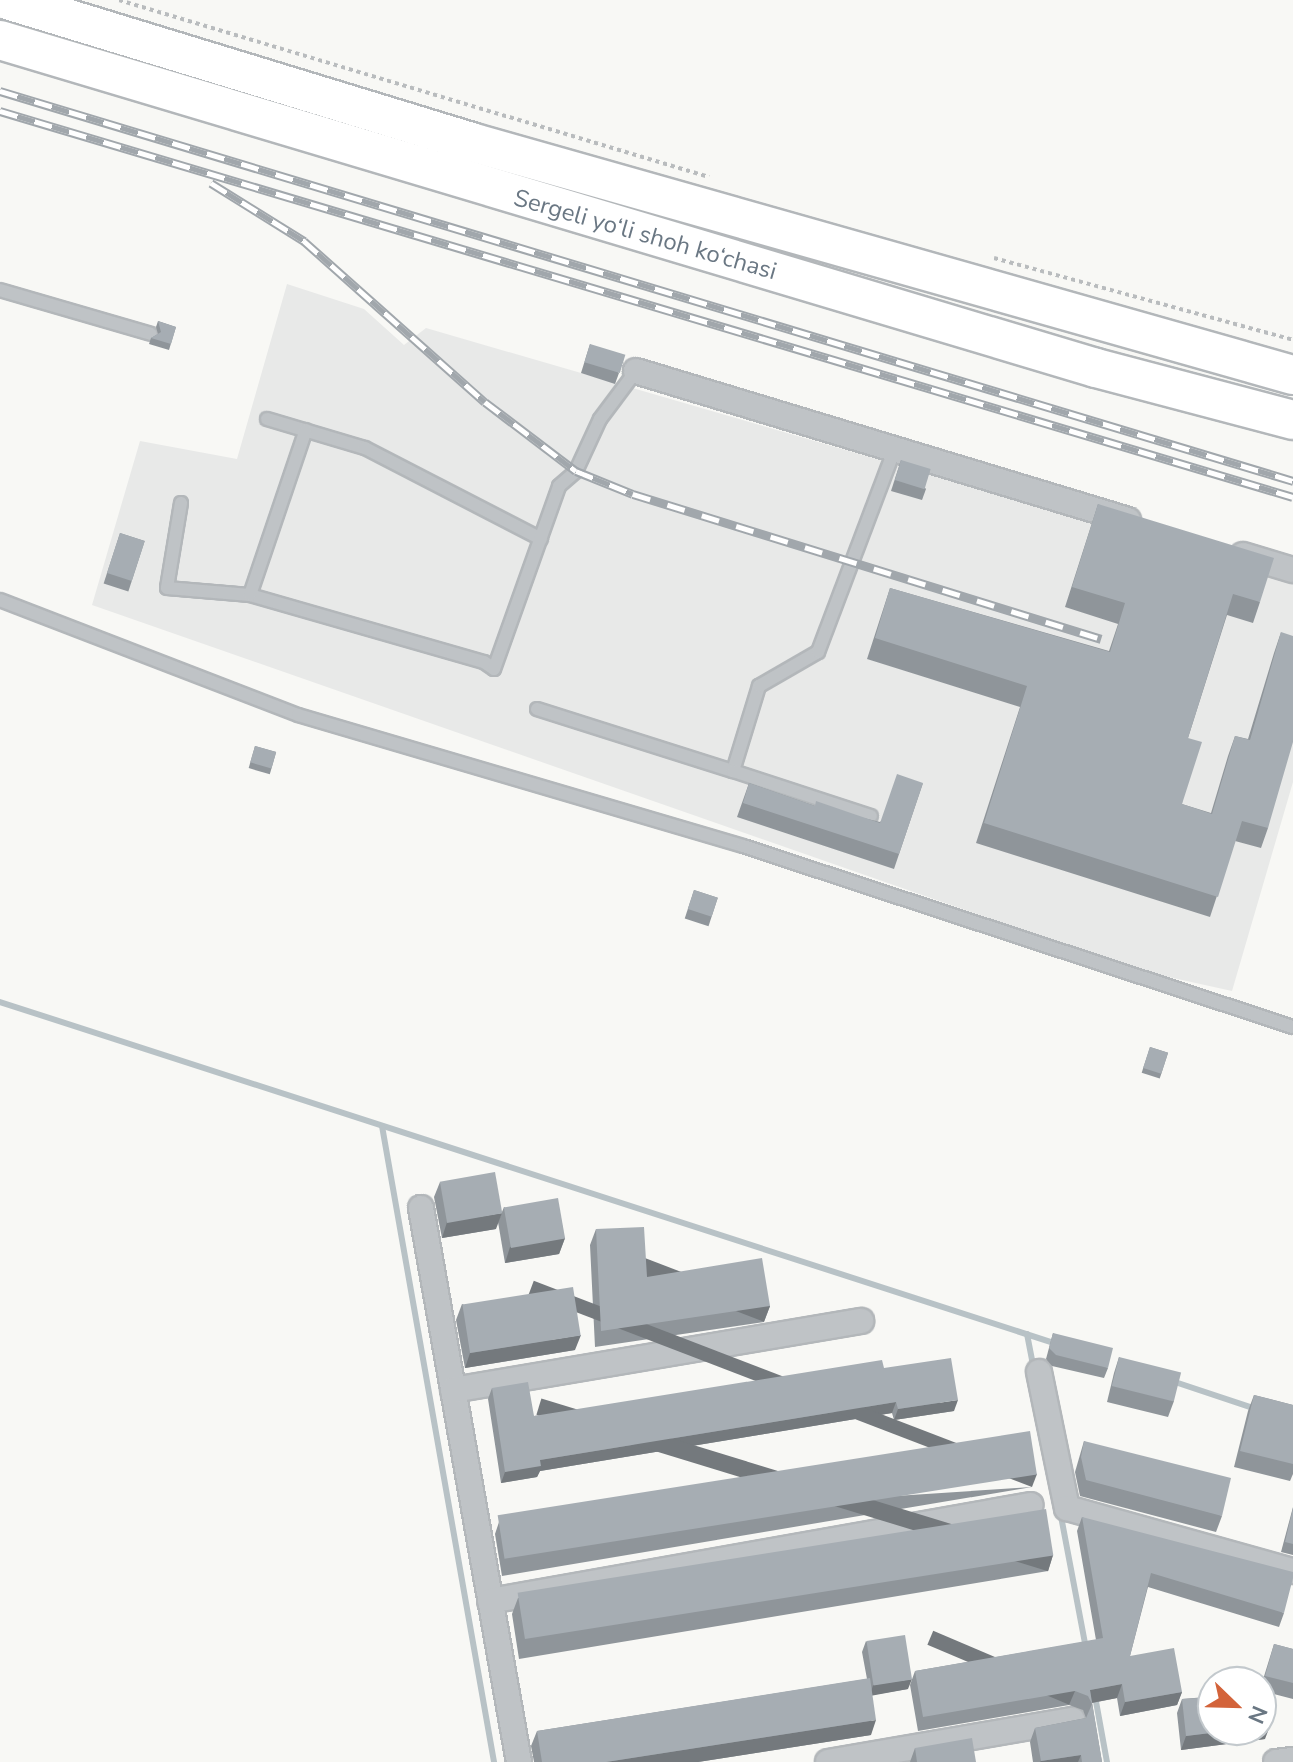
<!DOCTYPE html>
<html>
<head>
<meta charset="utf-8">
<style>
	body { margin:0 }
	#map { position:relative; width:1293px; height:1762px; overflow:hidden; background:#f8f8f5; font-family:"Nunito Sans",sans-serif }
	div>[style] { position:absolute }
	.built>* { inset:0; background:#e8e9e8 }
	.stream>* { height:6px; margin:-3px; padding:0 3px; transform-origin:3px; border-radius:3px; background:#b8c2c6 }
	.path>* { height:4px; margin-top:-2px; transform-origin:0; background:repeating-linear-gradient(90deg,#b9bcbe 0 4px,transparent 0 8px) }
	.roads { filter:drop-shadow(2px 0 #b3b7ba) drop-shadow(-2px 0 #b3b7ba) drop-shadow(0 2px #b3b7ba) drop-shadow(0 -2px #b3b7ba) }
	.lane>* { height:12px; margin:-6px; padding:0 6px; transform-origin:6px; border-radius:6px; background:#bfc3c6 }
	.street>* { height:24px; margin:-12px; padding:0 12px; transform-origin:12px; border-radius:12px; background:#bfc3c6 }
	.primary>* { height:38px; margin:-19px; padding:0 19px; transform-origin:19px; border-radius:19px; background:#fff }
	.rail>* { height:9px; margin-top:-4.5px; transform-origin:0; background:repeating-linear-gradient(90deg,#fff 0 18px,#a1a7ac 0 36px); box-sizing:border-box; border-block:2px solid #a1a7ac }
	.wall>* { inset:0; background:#8f959a; transform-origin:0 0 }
	.shaded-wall>* { inset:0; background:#74797d; transform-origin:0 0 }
	.building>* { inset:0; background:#a6adb3; transform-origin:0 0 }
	span { translate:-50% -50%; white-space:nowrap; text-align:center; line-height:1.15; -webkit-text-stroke:8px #fff; paint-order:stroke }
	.street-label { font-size:24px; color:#6a7783 }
	.north { position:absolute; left:1197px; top:1666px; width:80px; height:80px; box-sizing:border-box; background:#fff; border:2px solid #c3c9cd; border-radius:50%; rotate:113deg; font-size:22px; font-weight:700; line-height:32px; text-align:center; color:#6a7783 }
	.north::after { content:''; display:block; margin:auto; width:28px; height:36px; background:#d3633a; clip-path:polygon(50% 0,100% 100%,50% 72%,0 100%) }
</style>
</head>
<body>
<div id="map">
	<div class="built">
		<i style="clip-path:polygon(287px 284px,364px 309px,404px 345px,426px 328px,1293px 580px,1293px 782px,1232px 991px,1137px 970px,92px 605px,140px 441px,237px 459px)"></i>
	</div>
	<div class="stream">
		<i style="left:0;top:1002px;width:1108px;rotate:17.93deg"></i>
		<i style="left:382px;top:1126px;width:646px;rotate:80.01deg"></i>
		<i style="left:1027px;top:1334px;width:37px;rotate:79deg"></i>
		<i style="left:1172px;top:1381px;width:89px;rotate:18.4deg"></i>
		<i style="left:1060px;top:1511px;width:140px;rotate:79.3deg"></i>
		<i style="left:1095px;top:1696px;width:67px;rotate:79.7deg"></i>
	</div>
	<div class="path">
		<i style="left:119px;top:0;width:616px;rotate:16.7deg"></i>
		<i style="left:994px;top:258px;width:310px;rotate:15.3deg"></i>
	</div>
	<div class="roads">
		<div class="lane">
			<i style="left:0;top:290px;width:157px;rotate:16.2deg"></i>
			<i style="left:267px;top:419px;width:102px;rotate:16.5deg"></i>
			<i style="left:365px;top:448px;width:198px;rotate:27.3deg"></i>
			<i style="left:181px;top:503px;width:86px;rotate:99.4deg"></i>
			<i style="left:167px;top:588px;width:83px;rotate:4.8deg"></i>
			<i style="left:250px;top:595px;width:243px;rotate:16deg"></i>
			<i style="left:484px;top:662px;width:12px;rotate:35deg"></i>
			<i style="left:494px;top:669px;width:194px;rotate:-70.4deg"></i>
			<i style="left:559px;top:486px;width:23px;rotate:-41deg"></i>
			<i style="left:576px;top:471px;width:57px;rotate:-65.2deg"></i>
			<i style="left:600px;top:419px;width:60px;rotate:-53.1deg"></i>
			<i style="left:250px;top:595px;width:174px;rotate:-71.3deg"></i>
			<i style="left:0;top:600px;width:319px;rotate:21.1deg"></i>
			<i style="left:298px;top:715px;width:464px;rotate:16.4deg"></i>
			<i style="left:743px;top:846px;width:579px;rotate:18.22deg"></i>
			<i style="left:537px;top:709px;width:206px;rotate:17.6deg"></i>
			<i style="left:733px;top:771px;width:89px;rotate:-73deg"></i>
			<i style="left:759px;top:686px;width:68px;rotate:-30deg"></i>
			<i style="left:818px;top:652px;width:215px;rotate:-69.3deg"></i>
			<i style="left:733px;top:771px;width:145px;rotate:18.1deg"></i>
		</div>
		<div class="street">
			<i style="left:636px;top:371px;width:514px;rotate:16.85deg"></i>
			<i style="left:1243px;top:555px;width:52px;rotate:16.7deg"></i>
			<i style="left:421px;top:1208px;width:563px;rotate:79.97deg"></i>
			<i style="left:1039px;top:1372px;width:139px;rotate:78.4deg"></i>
			<i style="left:1067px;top:1508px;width:235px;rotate:15.6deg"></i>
			<i style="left:453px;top:1390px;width:414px;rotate:-9.6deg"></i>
			<i style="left:490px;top:1601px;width:549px;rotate:-10.06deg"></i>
			<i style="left:828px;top:1762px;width:248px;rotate:-9.8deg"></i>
			<i style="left:1276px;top:1762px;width:17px;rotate:-7deg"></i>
		</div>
		<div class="primary">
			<i style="left:7px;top:0;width:485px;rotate:17deg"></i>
			<i style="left:471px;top:142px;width:854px;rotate:15.83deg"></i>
			<i style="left:0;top:40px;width:1144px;rotate:16.66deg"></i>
			<i style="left:1096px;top:368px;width:204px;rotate:14.8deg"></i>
		</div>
	</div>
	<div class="rail">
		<i style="left:0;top:91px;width:1351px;rotate:16.78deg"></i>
		<i style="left:0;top:111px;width:1349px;rotate:16.62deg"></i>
		<i style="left:211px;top:183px;width:110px;rotate:31.9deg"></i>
		<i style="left:304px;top:241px;width:242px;rotate:41.7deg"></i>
		<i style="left:485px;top:402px;width:114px;rotate:37.2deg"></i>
		<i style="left:576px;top:471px;width:61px;rotate:22deg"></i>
		<i style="left:633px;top:494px;width:490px;rotate:17.2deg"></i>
	</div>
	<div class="wall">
		<i style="clip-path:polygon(158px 321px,176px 327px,169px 350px,149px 344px,151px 338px,158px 334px,156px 327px)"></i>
		<i style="clip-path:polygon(590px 344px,619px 373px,615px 384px,581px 373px)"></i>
		<i style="clip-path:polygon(901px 460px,926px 489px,922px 500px,891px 491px)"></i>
		<i style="clip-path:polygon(1098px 504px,1260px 602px,1253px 623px,1227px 615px,1188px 738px,1182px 804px,1211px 813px,1228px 756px,1235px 736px,1248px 739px,1274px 653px,1281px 632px,1268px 828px,1261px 848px,1235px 841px,1210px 917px,976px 843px,1020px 707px,867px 659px,890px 588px,1109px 651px,1118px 624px,1065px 607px)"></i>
		<i style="left:120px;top:533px;width:26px;height:53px;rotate:18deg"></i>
		<i style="left:255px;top:746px;width:22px;height:23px;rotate:16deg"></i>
		<i style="clip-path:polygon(749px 783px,815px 806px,880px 822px,923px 783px,894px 869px,737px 817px)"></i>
		<i style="left:694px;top:890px;width:25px;height:30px;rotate:18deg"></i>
		<i style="left:1150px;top:1047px;width:19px;height:27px;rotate:18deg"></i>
		<i style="clip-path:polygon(440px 1182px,496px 1229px,442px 1238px,434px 1197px)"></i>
		<i style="clip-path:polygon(504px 1207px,565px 1238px,559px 1254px,505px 1263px,498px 1222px)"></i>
		<i style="clip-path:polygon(596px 1229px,647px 1277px,770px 1306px,764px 1322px,595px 1347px,590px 1245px)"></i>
		<i style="clip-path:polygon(462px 1304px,575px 1350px,465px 1368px,456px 1320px)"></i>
		<i style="clip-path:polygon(1053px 1333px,1108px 1368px,1104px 1378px,1052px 1366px,1046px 1359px)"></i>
		<i style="clip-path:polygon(1119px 1357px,1174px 1401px,1168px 1417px,1107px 1402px,1114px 1373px)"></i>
		<i style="clip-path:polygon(884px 1368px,954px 1411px,894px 1420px,892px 1413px,540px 1471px,537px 1477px,501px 1483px,488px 1399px,492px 1388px,534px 1416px)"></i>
		<i style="clip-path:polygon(1254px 1395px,1293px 1405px,1293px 1474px,1290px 1481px,1234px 1467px,1248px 1411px)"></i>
		<i style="clip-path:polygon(1084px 1441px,1222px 1516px,1216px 1532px,1080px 1496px,1075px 1472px)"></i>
		<i style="clip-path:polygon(1032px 1487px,502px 1576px,495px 1534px,499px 1522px)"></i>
		<i style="clip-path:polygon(1293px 1507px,1293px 1555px,1281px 1552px)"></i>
		<i style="clip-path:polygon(1082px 1517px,1284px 1613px,1279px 1627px,1148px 1587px,1130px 1656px,1182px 1692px,1177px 1705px,1120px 1716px,1117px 1698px,1092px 1703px,1102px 1762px,1033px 1762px,1030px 1742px,1035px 1728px,1086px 1718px,1083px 1710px,1069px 1705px,918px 1731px,910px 1685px,915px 1671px,1096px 1640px,1077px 1531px)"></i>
		<i style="clip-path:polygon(1053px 1555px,1048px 1571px,519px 1659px,512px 1614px,518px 1598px)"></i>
		<i style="clip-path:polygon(866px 1641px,908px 1689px,872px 1695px,871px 1735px,698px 1762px,534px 1762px,531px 1746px,537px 1731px,867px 1679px,862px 1652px)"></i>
		<i style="clip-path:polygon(1274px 1644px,1293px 1649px,1293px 1699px,1266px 1692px,1265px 1739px,1181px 1750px,1177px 1713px,1182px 1699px,1266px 1692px,1261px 1691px,1261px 1686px)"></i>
		<i style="clip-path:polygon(915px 1748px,976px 1762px,910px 1762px)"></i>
	</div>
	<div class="shaded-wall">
		<i style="clip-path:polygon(502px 1213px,496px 1229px,442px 1238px,447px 1222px)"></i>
		<i style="clip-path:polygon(565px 1238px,559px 1254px,505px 1263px,510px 1247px)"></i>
		<i style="left:770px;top:1306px;width:17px;height:171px;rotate:111deg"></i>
		<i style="clip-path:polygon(581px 1335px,575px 1350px,465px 1368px,470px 1353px)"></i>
		<i style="clip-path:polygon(958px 1400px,954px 1411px,894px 1420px,898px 1409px)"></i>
		<i style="clip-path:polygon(896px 1402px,892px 1413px,540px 1471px,537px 1477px,501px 1483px,505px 1472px,540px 1460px)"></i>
		<i style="left:1037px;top:1474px;width:14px;height:539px;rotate:111deg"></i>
		<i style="left:1053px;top:1555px;width:17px;height:535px;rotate:107deg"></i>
		<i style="clip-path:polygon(912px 1679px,908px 1689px,870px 1696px,873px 1685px)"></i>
		<i style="clip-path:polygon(1122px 1684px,1117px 1698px,1091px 1703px,1090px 1690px)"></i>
		<i style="left:1075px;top:1691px;width:15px;height:154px;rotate:113deg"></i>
		<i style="clip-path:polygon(1182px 1692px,1177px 1705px,1120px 1716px,1125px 1702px)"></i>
		<i style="clip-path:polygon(876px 1720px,871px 1735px,698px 1762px,606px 1762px)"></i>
		<i style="clip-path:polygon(1270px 1726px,1265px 1739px,1181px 1750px,1186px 1736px,1235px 1730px,1261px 1730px,1261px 1727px)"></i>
		<i style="clip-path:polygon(1081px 1755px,1078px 1762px,1040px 1762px,1041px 1761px)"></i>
	</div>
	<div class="building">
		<i style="clip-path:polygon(158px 321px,176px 327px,171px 344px,151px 338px,161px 332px)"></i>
		<i style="left:590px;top:344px;width:37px;height:19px;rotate:17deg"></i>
		<i style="left:901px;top:460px;width:31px;height:21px;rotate:17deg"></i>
		<i style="clip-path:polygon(1098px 504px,1274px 558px,1260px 602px,1233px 594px,1188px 738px,1202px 742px,1182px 804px,1212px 814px,1235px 736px,1250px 740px,1281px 632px,1293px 636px,1293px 742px,1268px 828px,1242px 821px,1218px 897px,984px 823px,1027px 686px,875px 638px,890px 588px,1110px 652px,1125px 603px,1072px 587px)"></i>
		<i style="left:120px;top:533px;width:26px;height:42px;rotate:18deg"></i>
		<i style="left:255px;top:746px;width:22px;height:17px;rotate:16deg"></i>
		<i style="clip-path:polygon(897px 774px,923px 783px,899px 854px,743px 803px,749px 783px,815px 806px,816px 801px,880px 823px)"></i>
		<i style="left:694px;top:890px;width:25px;height:20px;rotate:18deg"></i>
		<i style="left:1150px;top:1047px;width:19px;height:22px;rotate:18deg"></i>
		<i style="left:495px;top:1172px;width:42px;height:56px;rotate:80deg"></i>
		<i style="left:558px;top:1198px;width:41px;height:55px;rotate:80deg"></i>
		<i style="clip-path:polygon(644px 1227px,647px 1277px,762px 1258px,770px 1306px,601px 1331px,596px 1229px)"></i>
		<i style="left:573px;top:1287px;width:49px;height:112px;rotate:81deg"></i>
		<i style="clip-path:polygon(1053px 1333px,1113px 1348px,1108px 1368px,1056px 1355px,1049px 1348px)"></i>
		<i style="left:1119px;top:1357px;width:64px;height:30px;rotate:14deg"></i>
		<i style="clip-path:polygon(951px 1358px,958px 1400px,898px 1409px,896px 1402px,540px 1460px,541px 1466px,505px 1472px,492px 1388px,528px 1382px,534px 1416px,882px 1360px,884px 1368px)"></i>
		<i style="clip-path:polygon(1254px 1395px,1293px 1405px,1293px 1464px,1240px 1451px)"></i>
		<i style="left:1030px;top:1431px;width:44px;height:539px;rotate:81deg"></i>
		<i style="clip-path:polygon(1084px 1441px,1231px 1478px,1222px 1516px,1086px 1480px,1081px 1457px)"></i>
		<i style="clip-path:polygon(1293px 1508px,1293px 1544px,1285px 1542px)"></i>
		<i style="left:1046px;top:1509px;width:47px;height:535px;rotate:81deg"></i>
		<i style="clip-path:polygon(1082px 1517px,1293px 1572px,1293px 1578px,1284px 1613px,1151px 1573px,1130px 1656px,1174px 1648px,1182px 1692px,1125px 1702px,1122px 1684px,1090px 1690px,1102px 1762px,1082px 1762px,1081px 1755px,1041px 1761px,1035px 1728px,1086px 1718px,1092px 1704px,1088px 1696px,1075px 1691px,923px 1717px,915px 1671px,1103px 1638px)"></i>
		<i style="left:905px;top:1635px;width:45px;height:39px;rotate:81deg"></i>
		<i style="clip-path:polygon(1274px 1644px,1293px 1649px,1293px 1683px,1265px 1676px)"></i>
		<i style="clip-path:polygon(870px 1678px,876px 1720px,606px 1762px,542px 1762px,537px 1731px)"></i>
		<i style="clip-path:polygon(1261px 1692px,1266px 1692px,1270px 1726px,1261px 1727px)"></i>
		<i style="clip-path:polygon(1213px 1697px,1213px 1730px,1235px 1730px,1186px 1736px,1182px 1699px)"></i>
		<i style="clip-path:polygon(972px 1738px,976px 1762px,917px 1762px,915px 1748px)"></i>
	</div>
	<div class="street-label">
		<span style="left:645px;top:235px;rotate:16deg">Sergeli yo‘li shoh ko‘chasi</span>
	</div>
	<div class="north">N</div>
</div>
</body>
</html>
